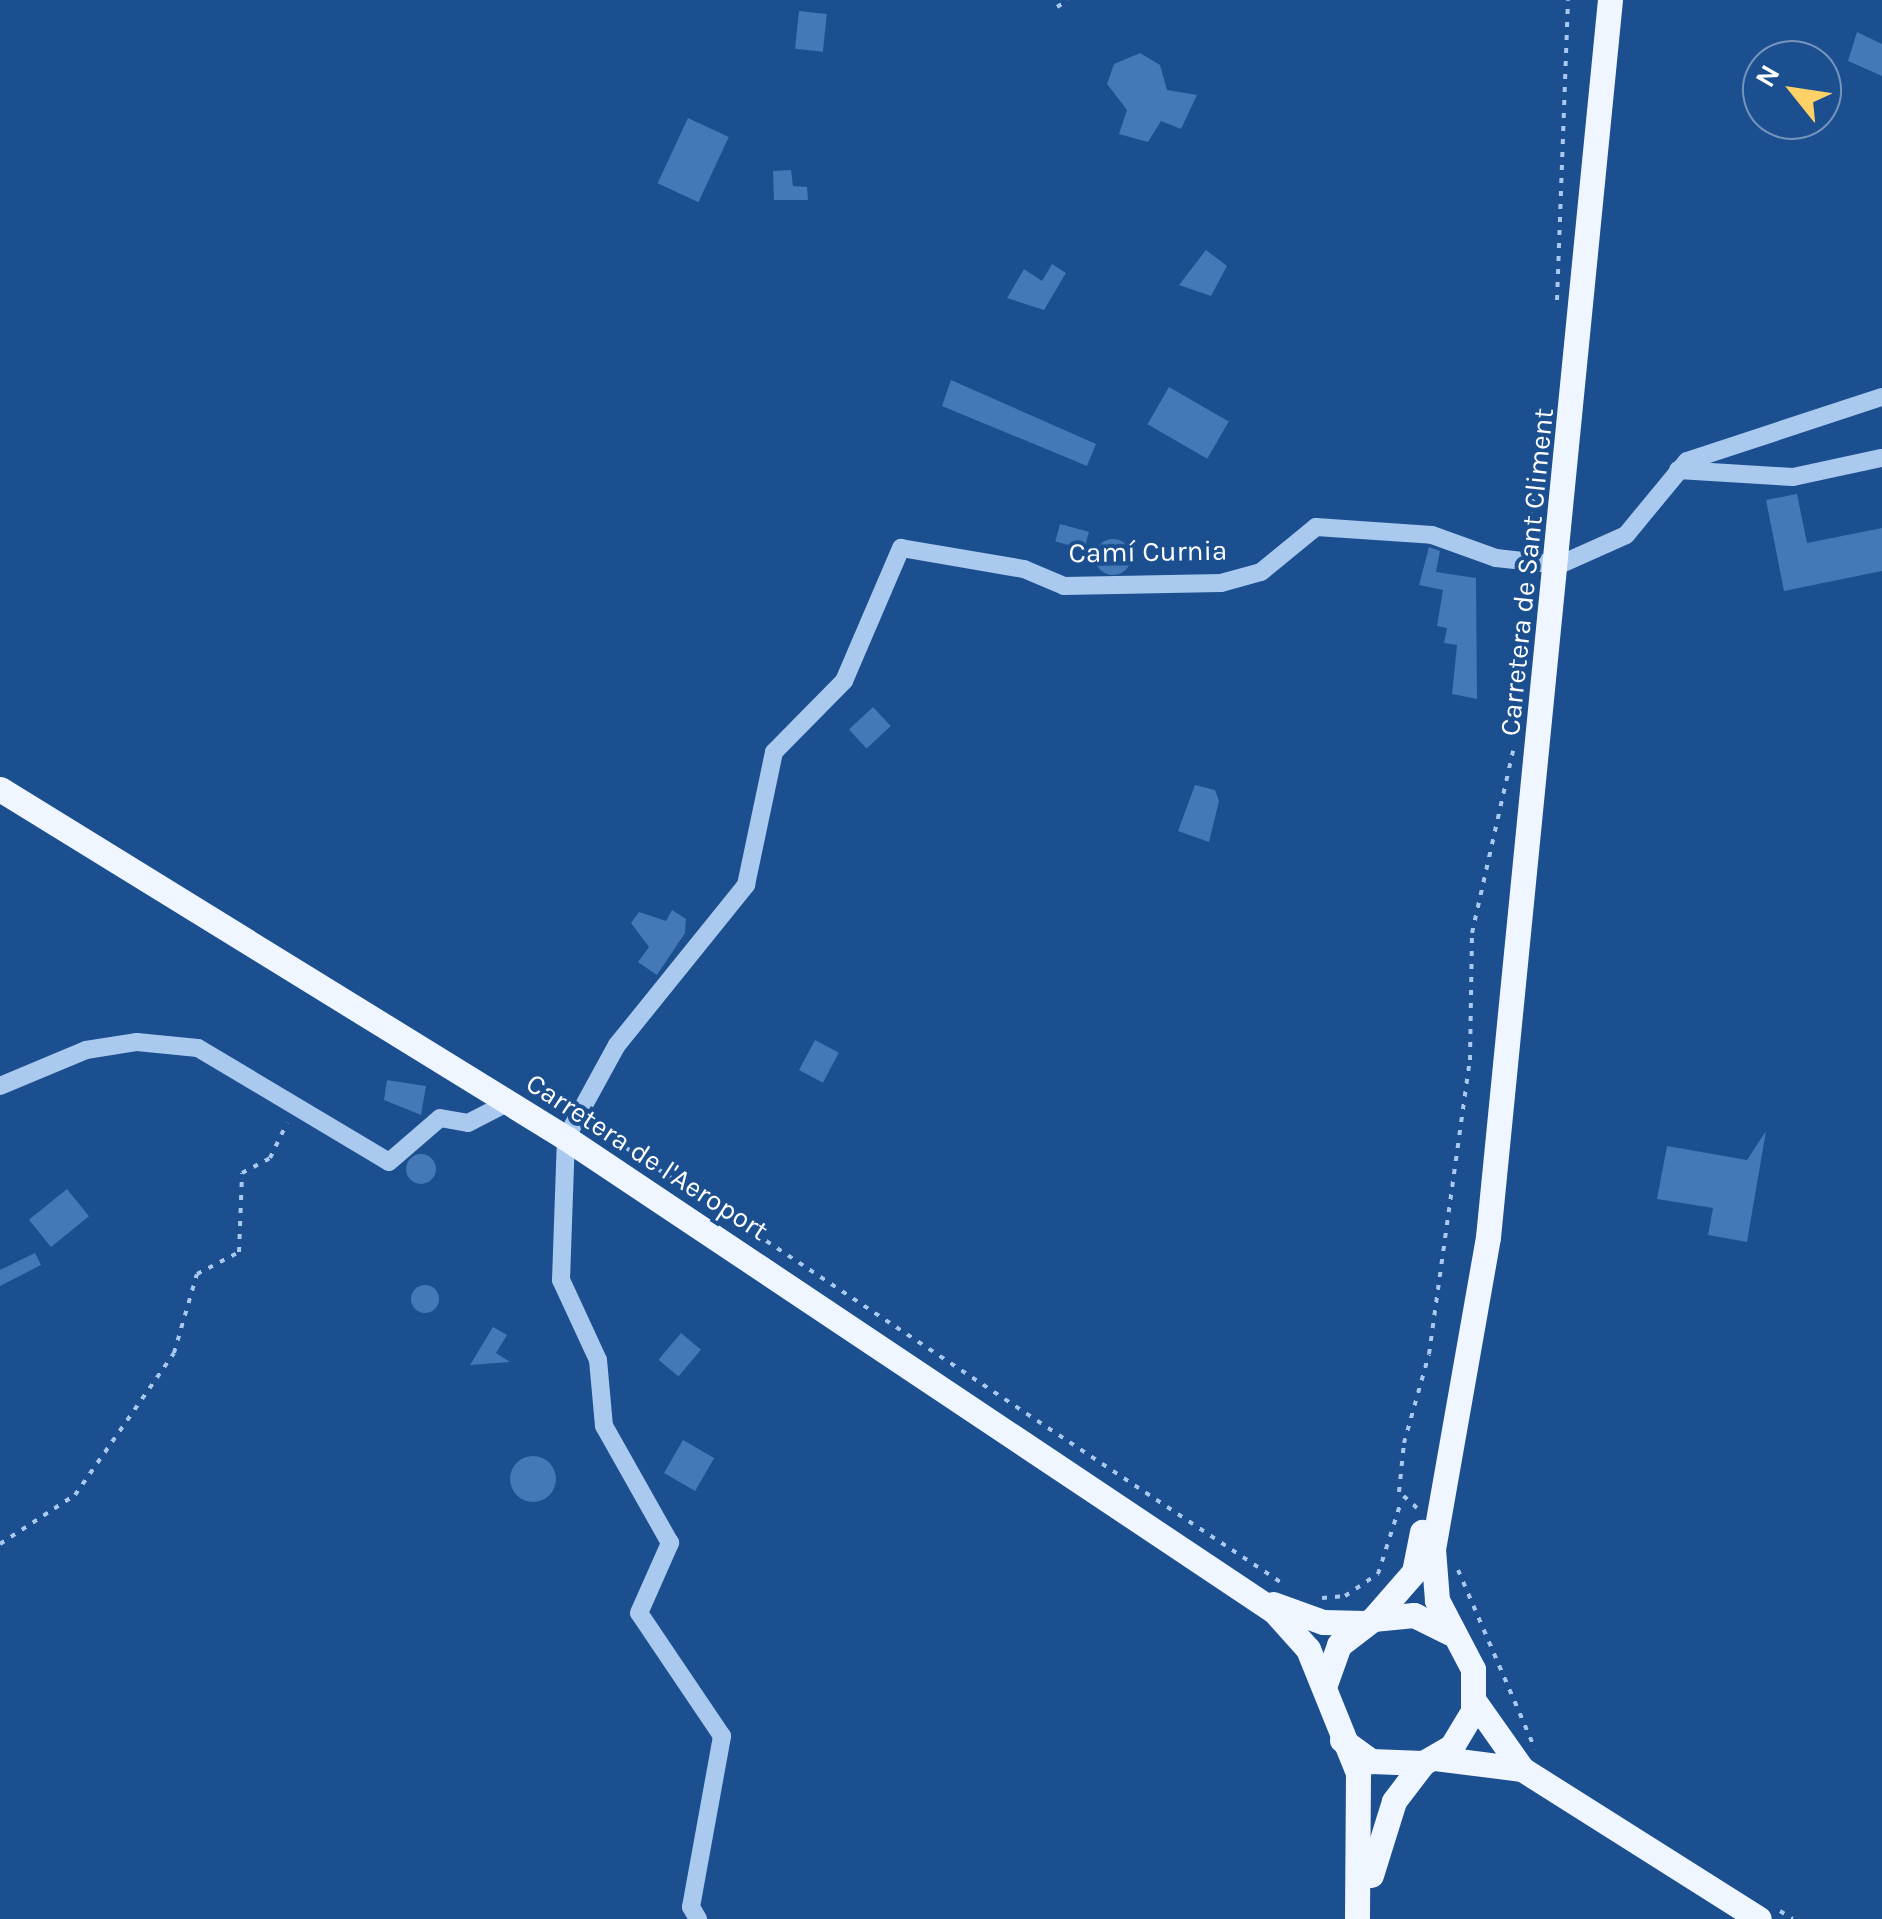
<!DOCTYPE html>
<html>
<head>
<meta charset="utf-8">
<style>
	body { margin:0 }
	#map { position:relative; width:1882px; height:1919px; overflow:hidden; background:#1b4f8f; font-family:Karla,sans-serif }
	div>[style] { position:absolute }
	.building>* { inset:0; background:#4478b7; transform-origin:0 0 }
	.round { border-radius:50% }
	.path>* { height:4px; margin-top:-2px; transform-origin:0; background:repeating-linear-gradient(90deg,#a9c9ee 0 5px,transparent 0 13px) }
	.minor>* { height:18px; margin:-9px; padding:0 9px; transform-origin:9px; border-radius:9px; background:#a9c9ee }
	.major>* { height:25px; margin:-12.5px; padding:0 12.5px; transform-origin:12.5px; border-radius:12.5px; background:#f0f6ff }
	span { translate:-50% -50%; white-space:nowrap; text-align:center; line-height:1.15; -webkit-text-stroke:8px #1b4f8f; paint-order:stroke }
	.street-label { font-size:28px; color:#fff }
	.north { position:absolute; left:1742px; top:40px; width:100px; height:100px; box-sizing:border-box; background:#1b4f8f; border:2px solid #7695bc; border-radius:50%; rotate:300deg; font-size:28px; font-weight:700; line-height:40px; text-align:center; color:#fff }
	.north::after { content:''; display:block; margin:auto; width:35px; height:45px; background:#ffd166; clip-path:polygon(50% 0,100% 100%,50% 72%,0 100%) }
</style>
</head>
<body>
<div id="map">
	<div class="building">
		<i style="left:799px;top:11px;width:28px;height:38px;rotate:6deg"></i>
		<i style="clip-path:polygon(1857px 32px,1882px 44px,1882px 76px,1848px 61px)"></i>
		<i style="clip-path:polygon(1140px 53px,1160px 65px,1167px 90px,1197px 95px,1181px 129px,1161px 121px,1148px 142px,1119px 134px,1127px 110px,1107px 84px,1114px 64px)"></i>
		<i style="left:688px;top:118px;width:45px;height:72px;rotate:25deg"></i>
		<i style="clip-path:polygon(791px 170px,793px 186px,807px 187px,808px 200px,774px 200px,773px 171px)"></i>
		<i style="clip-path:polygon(1206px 250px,1227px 266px,1211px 296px,1179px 285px)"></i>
		<i style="clip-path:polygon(1052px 264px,1066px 273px,1044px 310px,1007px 298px,1024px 269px,1042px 281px)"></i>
		<i style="clip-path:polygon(951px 380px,1096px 444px,1087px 466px,942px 406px)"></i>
		<i style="left:1169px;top:387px;width:69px;height:43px;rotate:30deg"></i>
		<i style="clip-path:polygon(1797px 494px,1807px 543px,1882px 528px,1882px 571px,1784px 591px,1766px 500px)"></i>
		<i style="left:1060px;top:524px;width:30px;height:18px;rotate:15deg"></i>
		<i class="round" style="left:1095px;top:539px;width:36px;height:36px"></i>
		<i style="clip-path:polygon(1429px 547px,1440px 551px,1436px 572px,1476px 578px,1477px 699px,1452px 694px,1457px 645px,1444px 643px,1447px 628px,1437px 626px,1443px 590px,1419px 585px)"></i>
		<i style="left:873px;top:707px;width:26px;height:33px;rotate:47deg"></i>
		<i style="clip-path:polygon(1195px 785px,1215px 790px,1219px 801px,1209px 842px,1178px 831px)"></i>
		<i style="clip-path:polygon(672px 910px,686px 919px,685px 933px,657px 975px,638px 962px,649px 947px,631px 923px,639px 912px,666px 921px)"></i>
		<i style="left:815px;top:1040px;width:27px;height:34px;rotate:28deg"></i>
		<i style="clip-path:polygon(387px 1080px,426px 1086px,421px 1115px,384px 1100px)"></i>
		<i style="clip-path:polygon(1766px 1131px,1747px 1242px,1708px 1235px,1713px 1208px,1657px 1199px,1667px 1146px,1747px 1160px)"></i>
		<i class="round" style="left:406px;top:1154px;width:30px;height:30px"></i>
		<i style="left:67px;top:1189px;width:35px;height:49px;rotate:51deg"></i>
		<i style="clip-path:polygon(35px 1253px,41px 1265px,0 1286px,0 1270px)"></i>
		<i class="round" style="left:411px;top:1285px;width:28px;height:28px"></i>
		<i style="clip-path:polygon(493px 1327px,507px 1335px,496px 1353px,510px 1362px,470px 1365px)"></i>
		<i style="left:681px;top:1333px;width:26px;height:35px;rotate:40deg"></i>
		<i style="left:683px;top:1440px;width:36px;height:38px;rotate:30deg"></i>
		<i class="round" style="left:510px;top:1456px;width:46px;height:46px"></i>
	</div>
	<div class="path">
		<i style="left:1057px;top:7px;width:13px;rotate:-32deg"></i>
		<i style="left:1557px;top:300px;width:300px;rotate:-87.9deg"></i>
		<i style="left:1527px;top:543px;width:130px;rotate:-81.6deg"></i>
		<i style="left:1521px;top:663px;width:86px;rotate:-87.3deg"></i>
		<i style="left:593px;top:1126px;width:830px;rotate:33.56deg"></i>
		<i style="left:1417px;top:1508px;width:24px;rotate:-138deg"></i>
		<i style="left:1399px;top:1492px;width:49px;rotate:-84.2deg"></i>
		<i style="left:1404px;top:1443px;width:92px;rotate:-74.3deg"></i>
		<i style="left:1429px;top:1354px;width:297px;rotate:-82.1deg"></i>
		<i style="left:1470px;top:1060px;width:127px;rotate:-89.1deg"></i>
		<i style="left:1472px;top:933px;width:187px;rotate:-77.3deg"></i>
		<i style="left:0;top:1544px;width:90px;rotate:-33.2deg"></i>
		<i style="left:75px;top:1495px;width:173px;rotate:-55.1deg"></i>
		<i style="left:174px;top:1353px;width:82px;rotate:-73.8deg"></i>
		<i style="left:197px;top:1274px;width:47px;rotate:-27.6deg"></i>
		<i style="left:239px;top:1252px;width:79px;rotate:-87.8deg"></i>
		<i style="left:242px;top:1173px;width:32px;rotate:-28deg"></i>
		<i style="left:270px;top:1158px;width:39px;rotate:-64deg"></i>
		<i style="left:1458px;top:1570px;width:195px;rotate:66.7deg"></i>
		<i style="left:1322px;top:1598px;width:23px;rotate:-5deg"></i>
		<i style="left:1345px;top:1596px;width:40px;rotate:-34deg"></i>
		<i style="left:1378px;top:1574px;width:76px;rotate:-72.3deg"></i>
		<i style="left:1780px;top:1911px;width:15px;rotate:32deg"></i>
	</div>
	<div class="minor">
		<i style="left:1678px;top:470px;width:115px;rotate:3.5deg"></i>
		<i style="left:1793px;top:477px;width:91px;rotate:-12.1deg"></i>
		<i style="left:0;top:1086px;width:93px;rotate:-22.7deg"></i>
		<i style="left:86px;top:1050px;width:52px;rotate:-8.9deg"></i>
		<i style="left:137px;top:1042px;width:61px;rotate:5.6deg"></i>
		<i style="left:198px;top:1048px;width:222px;rotate:30.8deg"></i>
		<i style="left:389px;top:1162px;width:67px;rotate:-40.8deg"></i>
		<i style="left:440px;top:1118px;width:28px;rotate:10deg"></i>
		<i style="left:468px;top:1123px;width:46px;rotate:-27.1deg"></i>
		<i style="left:698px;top:1919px;width:14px;rotate:-120deg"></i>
		<i style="left:691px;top:1907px;width:174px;rotate:-79.7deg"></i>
		<i style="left:722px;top:1736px;width:148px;rotate:-124deg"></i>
		<i style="left:639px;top:1613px;width:77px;rotate:-66.1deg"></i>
		<i style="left:670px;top:1543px;width:134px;rotate:-119.4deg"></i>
		<i style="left:604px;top:1426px;width:66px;rotate:-95.2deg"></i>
		<i style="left:598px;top:1360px;width:88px;rotate:-114.8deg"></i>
		<i style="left:561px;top:1280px;width:142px;rotate:-88deg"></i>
		<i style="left:566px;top:1138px;width:106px;rotate:-61.3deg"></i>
		<i style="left:617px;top:1045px;width:206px;rotate:-51.1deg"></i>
		<i style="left:746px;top:885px;width:136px;rotate:-78.1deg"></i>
		<i style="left:774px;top:752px;width:100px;rotate:-45.4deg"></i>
		<i style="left:844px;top:681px;width:145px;rotate:-66.8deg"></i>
		<i style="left:901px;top:548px;width:125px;rotate:9.7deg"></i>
		<i style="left:1024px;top:569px;width:43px;rotate:23deg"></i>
		<i style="left:1064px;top:586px;width:157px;rotate:-1.1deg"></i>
		<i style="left:1221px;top:583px;width:41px;rotate:-15.4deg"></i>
		<i style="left:1261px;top:572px;width:71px;rotate:-39.3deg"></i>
		<i style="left:1316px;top:527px;width:116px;rotate:3.9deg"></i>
		<i style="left:1432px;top:535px;width:68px;rotate:19.8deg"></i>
		<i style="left:1496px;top:558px;width:63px;rotate:6.3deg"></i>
		<i style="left:1559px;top:565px;width:73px;rotate:-24.1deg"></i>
		<i style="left:1626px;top:535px;width:96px;rotate:-50.5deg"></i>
		<i style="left:1687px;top:461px;width:205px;rotate:-18.2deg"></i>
	</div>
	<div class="major">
		<i style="left:0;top:789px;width:665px;rotate:31.66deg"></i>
		<i style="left:566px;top:1138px;width:851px;rotate:33.75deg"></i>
		<i style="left:1274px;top:1611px;width:51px;rotate:48.2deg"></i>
		<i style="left:1308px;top:1649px;width:134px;rotate:68deg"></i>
		<i style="left:1358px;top:1773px;width:146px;rotate:90.4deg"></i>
		<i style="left:1273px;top:1604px;width:53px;rotate:19.8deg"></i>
		<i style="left:1323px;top:1622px;width:41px;rotate:1.4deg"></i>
		<i style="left:1373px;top:1619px;width:62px;rotate:-48.9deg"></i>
		<i style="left:1414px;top:1572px;width:41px;rotate:-78.7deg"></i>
		<i style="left:1324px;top:1687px;width:45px;rotate:-70.3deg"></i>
		<i style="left:1339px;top:1645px;width:43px;rotate:-37.4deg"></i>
		<i style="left:1373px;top:1619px;width:41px;rotate:-5.6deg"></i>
		<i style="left:1414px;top:1615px;width:40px;rotate:26.6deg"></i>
		<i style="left:1474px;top:1701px;width:83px;rotate:54.8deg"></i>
		<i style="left:1522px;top:1769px;width:280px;rotate:32.3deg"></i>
		<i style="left:1342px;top:1740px;width:36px;rotate:36deg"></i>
		<i style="left:1371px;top:1761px;width:52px;rotate:2.2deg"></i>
		<i style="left:1423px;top:1763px;width:34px;rotate:-30deg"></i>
		<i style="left:1452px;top:1746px;width:41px;rotate:-59deg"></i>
		<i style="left:1473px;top:1711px;width:42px;rotate:-90deg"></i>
		<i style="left:1473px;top:1669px;width:78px;rotate:-117.6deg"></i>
		<i style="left:1437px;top:1600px;width:51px;rotate:-94.5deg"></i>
		<i style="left:1433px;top:1549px;width:317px;rotate:-80deg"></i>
		<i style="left:1488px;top:1237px;width:1243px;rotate:-84.37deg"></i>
		<i style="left:1435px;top:1758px;width:88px;rotate:7.2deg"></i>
		<i style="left:1371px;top:1875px;width:77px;rotate:-72.7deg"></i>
		<i style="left:1394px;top:1801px;width:48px;rotate:-52.7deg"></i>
	</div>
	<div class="street-label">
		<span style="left:1148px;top:552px;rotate:-1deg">Camí Curnia</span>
		<span style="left:1527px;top:572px;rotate:-84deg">Carretera de Sant Climent</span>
		<span style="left:647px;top:1157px;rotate:33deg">Carretera de l'Aeroport</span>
	</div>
	<div class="north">N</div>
</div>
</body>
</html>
